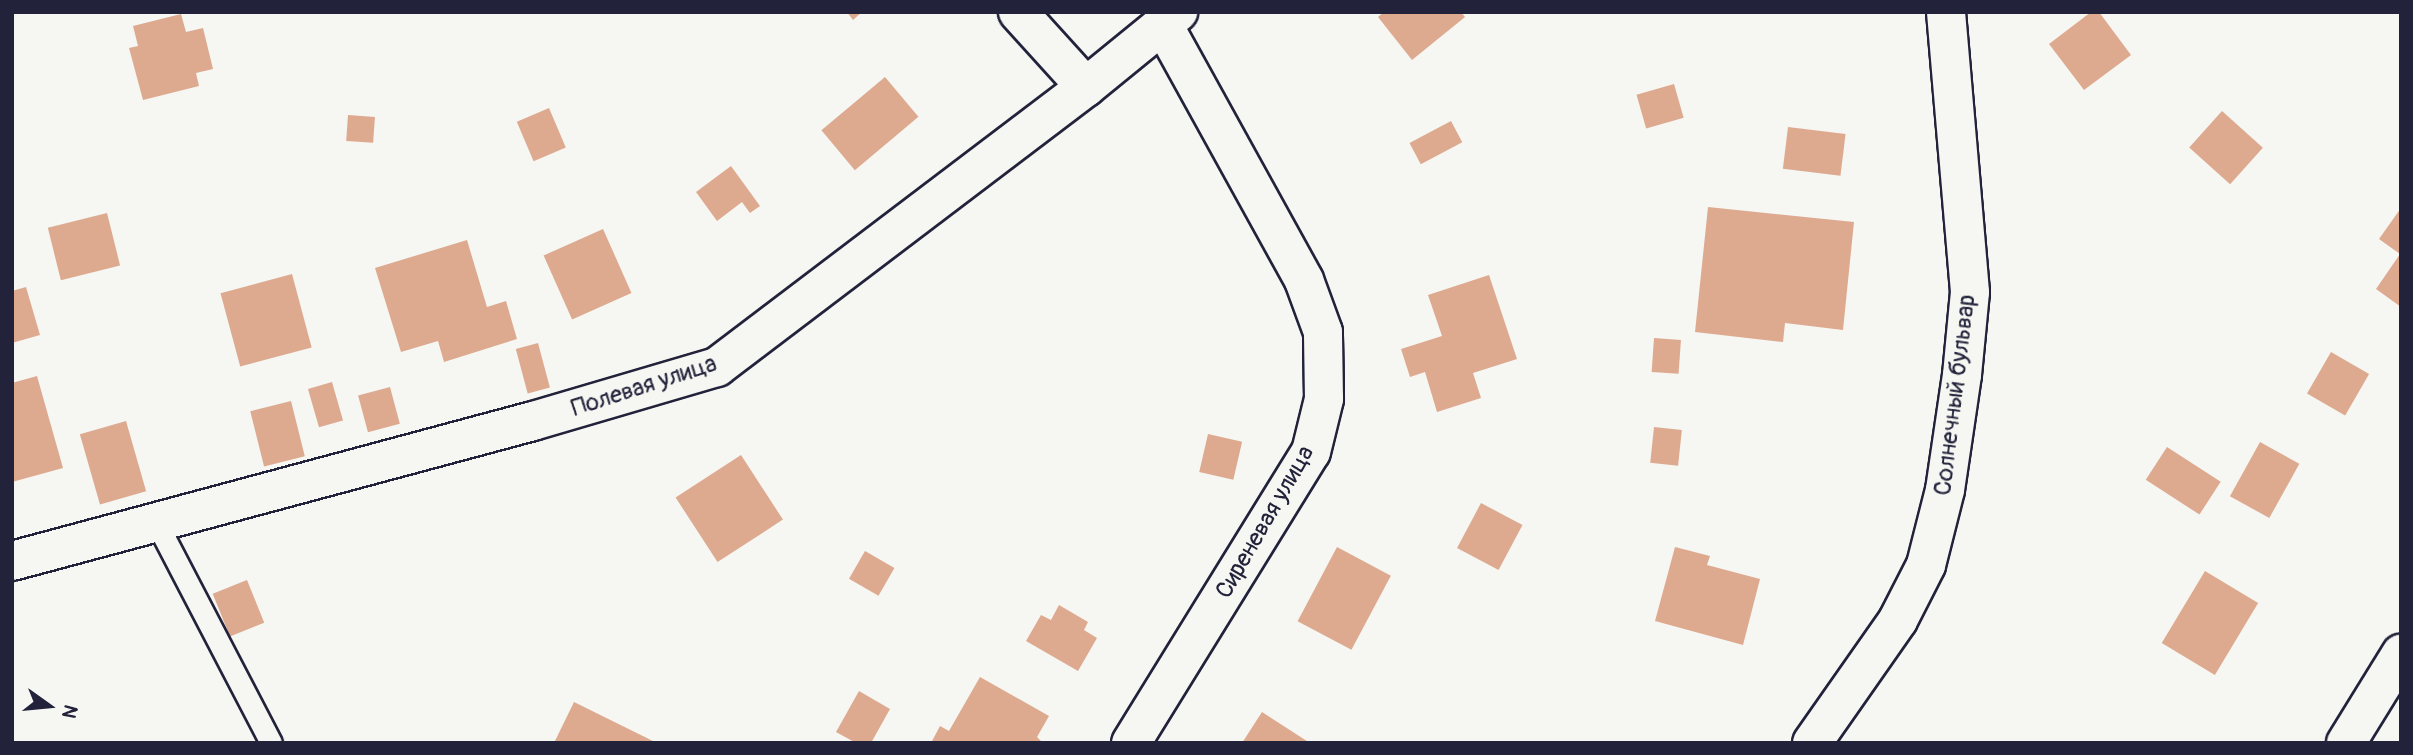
<!DOCTYPE html>
<html>
<head>
<meta charset="utf-8">
<style>
	body { margin:0 }
	#map { position:relative; width:2413px; height:755px; overflow:hidden; background:#f6f6f2; font-family:Pangolin,sans-serif }
	div>[style] { position:absolute }
	.building>* { inset:0; background:#ddaa90; transform-origin:0 0 }
	.roads { filter:drop-shadow(2px 0 #22223b) drop-shadow(-2px 0 #22223b) drop-shadow(0 2px #22223b) drop-shadow(0 -2px #22223b) }
	.service>* { height:21px; margin:-10.5px; padding:0 10.5px; transform-origin:10.5px; border-radius:10.5px; background:#f6f6f2 }
	.minor>* { height:38px; margin:-19px; padding:0 19px; transform-origin:19px; border-radius:19px; background:#f6f6f2 }
	span { translate:-50% -50%; white-space:nowrap; text-align:center; line-height:1.15; -webkit-text-stroke:5px #f6f6f2; paint-order:stroke }
	.street-label { font-size:24px; color:#22223b }
	.frame { position:absolute; inset:0; border:14px solid #22223b; pointer-events:none }
	.north { position:absolute; left:14px; top:671px; width:70px; height:70px; -webkit-text-stroke:5px #f6f6f2; paint-order:stroke; rotate:105deg; font-size:19px; font-weight:700; line-height:28px; text-align:center; color:#22223b }
	.north::after { content:''; display:block; margin:auto; width:24px; height:32px; background:#22223b; clip-path:polygon(50% 0,100% 100%,50% 72%,0 100%) }
</style>
</head>
<body>
<div id="map">
	<div class="building">
		<i style="clip-path:polygon(847px 12px,862px 12px,853px 20px)"></i>
		<i style="clip-path:polygon(1384px 12px,1461px 12px,1465px 17px,1412px 60px,1378px 17px)"></i>
		<i style="clip-path:polygon(2091px 12px,2099px 12px,2131px 55px,2084px 90px,2049px 44px)"></i>
		<i style="clip-path:polygon(181px 14px,186px 32px,203px 28px,213px 69px,196px 73px,199px 86px,143px 100px,129px 48px,138px 46px,133px 26px)"></i>
		<i style="left:885px;top:77px;width:52px;height:83px;rotate:50deg"></i>
		<i style="left:1674px;top:84px;width:35px;height:39px;rotate:74deg"></i>
		<i style="left:549px;top:108px;width:43px;height:35px;rotate:67deg"></i>
		<i style="left:2222px;top:111px;width:55px;height:49px;rotate:42deg"></i>
		<i style="left:348px;top:115px;width:27px;height:26px;rotate:4deg"></i>
		<i style="left:1451px;top:121px;width:24px;height:47px;rotate:62deg"></i>
		<i style="left:1788px;top:127px;width:58px;height:42px;rotate:7deg"></i>
		<i style="clip-path:polygon(731px 166px,760px 206px,750px 213px,742px 202px,717px 221px,696px 192px)"></i>
		<i style="clip-path:polygon(1708px 207px,1854px 222px,1843px 330px,1785px 323px,1783px 342px,1695px 332px)"></i>
		<i style="clip-path:polygon(2401px 208px,2401px 307px,2376px 289px,2400px 254px,2379px 239px)"></i>
		<i style="left:107px;top:213px;width:54px;height:61px;rotate:76deg"></i>
		<i style="left:603px;top:229px;width:70px;height:65px;rotate:66deg"></i>
		<i style="clip-path:polygon(467px 240px,487px 307px,506px 301px,517px 339px,444px 362px,438px 341px,401px 352px,375px 268px)"></i>
		<i style="left:292px;top:274px;width:76px;height:74px;rotate:75deg"></i>
		<i style="clip-path:polygon(1489px 275px,1517px 359px,1473px 373px,1481px 398px,1437px 412px,1425px 372px,1410px 377px,1401px 349px,1442px 336px,1428px 295px)"></i>
		<i style="clip-path:polygon(26px 287px,40px 335px,12px 343px,12px 291px)"></i>
		<i style="left:1654px;top:338px;width:27px;height:34px;rotate:4deg"></i>
		<i style="left:538px;top:343px;width:46px;height:23px;rotate:75deg"></i>
		<i style="left:2331px;top:352px;width:44px;height:48px;rotate:30deg"></i>
		<i style="clip-path:polygon(37px 376px,63px 468px,12px 482px,12px 383px)"></i>
		<i style="left:332px;top:382px;width:40px;height:25px;rotate:74deg"></i>
		<i style="left:390px;top:387px;width:38px;height:33px;rotate:75deg"></i>
		<i style="left:291px;top:401px;width:57px;height:42px;rotate:76deg"></i>
		<i style="left:126px;top:421px;width:73px;height:48px;rotate:74deg"></i>
		<i style="left:1654px;top:427px;width:28px;height:36px;rotate:6deg"></i>
		<i style="left:1208px;top:434px;width:35px;height:39px;rotate:13deg"></i>
		<i style="left:2260px;top:442px;width:45px;height:62px;rotate:29deg"></i>
		<i style="left:2167px;top:447px;width:64px;height:39px;rotate:33deg"></i>
		<i style="left:741px;top:455px;width:77px;height:78px;rotate:57deg"></i>
		<i style="left:1481px;top:503px;width:47px;height:51px;rotate:28deg"></i>
		<i style="left:1337px;top:547px;width:61px;height:84px;rotate:28deg"></i>
		<i style="clip-path:polygon(1675px 547px,1710px 556px,1707px 565px,1760px 579px,1743px 645px,1655px 621px)"></i>
		<i style="left:865px;top:551px;width:34px;height:32px;rotate:30deg"></i>
		<i style="left:2205px;top:571px;width:62px;height:84px;rotate:31deg"></i>
		<i style="left:247px;top:580px;width:46px;height:37px;rotate:68deg"></i>
		<i style="clip-path:polygon(1059px 605px,1088px 622px,1084px 630px,1097px 638px,1078px 671px,1026px 641px,1041px 615px,1051px 620px)"></i>
		<i style="clip-path:polygon(980px 677px,1049px 716px,1037px 737px,1043px 743px,931px 743px,940px 726px,949px 731px)"></i>
		<i style="clip-path:polygon(859px 691px,890px 709px,871px 743px,856px 743px,836px 732px)"></i>
		<i style="clip-path:polygon(574px 702px,657px 743px,554px 743px)"></i>
		<i style="clip-path:polygon(1262px 712px,1310px 743px,1242px 743px)"></i>
	</div>
	<div class="roads">
		<div class="service">
			<i style="left:155px;top:520px;width:251px;rotate:62.5deg"></i>
		</div>
		<div class="minor">
			<i style="left:1018px;top:12px;width:101px;rotate:47.8deg"></i>
			<i style="left:12px;top:561px;width:539px;rotate:-15.04deg"></i>
			<i style="left:533px;top:421px;width:192px;rotate:-16.4deg"></i>
			<i style="left:717px;top:367px;width:463px;rotate:-37.2deg"></i>
			<i style="left:1086px;top:87px;width:119px;rotate:-39.2deg"></i>
			<i style="left:1131px;top:743px;width:342px;rotate:-58.3deg"></i>
			<i style="left:1311px;top:452px;width:55px;rotate:-76.2deg"></i>
			<i style="left:1324px;top:399px;width:67px;rotate:-90.9deg"></i>
			<i style="left:1323px;top:332px;width:55px;rotate:-110.1deg"></i>
			<i style="left:1304px;top:280px;width:291px;rotate:-118.9deg"></i>
			<i style="left:1812px;top:743px;width:150px;rotate:-55deg"></i>
			<i style="left:1898px;top:620px;width:62px;rotate:-63deg"></i>
			<i style="left:1926px;top:565px;width:77px;rotate:-75.8deg"></i>
			<i style="left:1945px;top:490px;width:116px;rotate:-81.6deg"></i>
			<i style="left:1962px;top:375px;width:83px;rotate:-84.5deg"></i>
			<i style="left:1970px;top:292px;width:281px;rotate:-94.9deg"></i>
			<i style="left:2346px;top:743px;width:105px;rotate:-58.3deg"></i>
		</div>
	</div>
	<div class="street-label">
		<span style="left:644px;top:386px;rotate:-18deg">Полевая улица</span>
		<span style="left:1955px;top:395px;rotate:-83deg">Солнечный бульвар</span>
		<span style="left:1265px;top:522px;rotate:-60deg">Сиреневая улица</span>
	</div>
	<div class="frame"></div>
	<div class="north">N</div>
</div>
</body>
</html>
